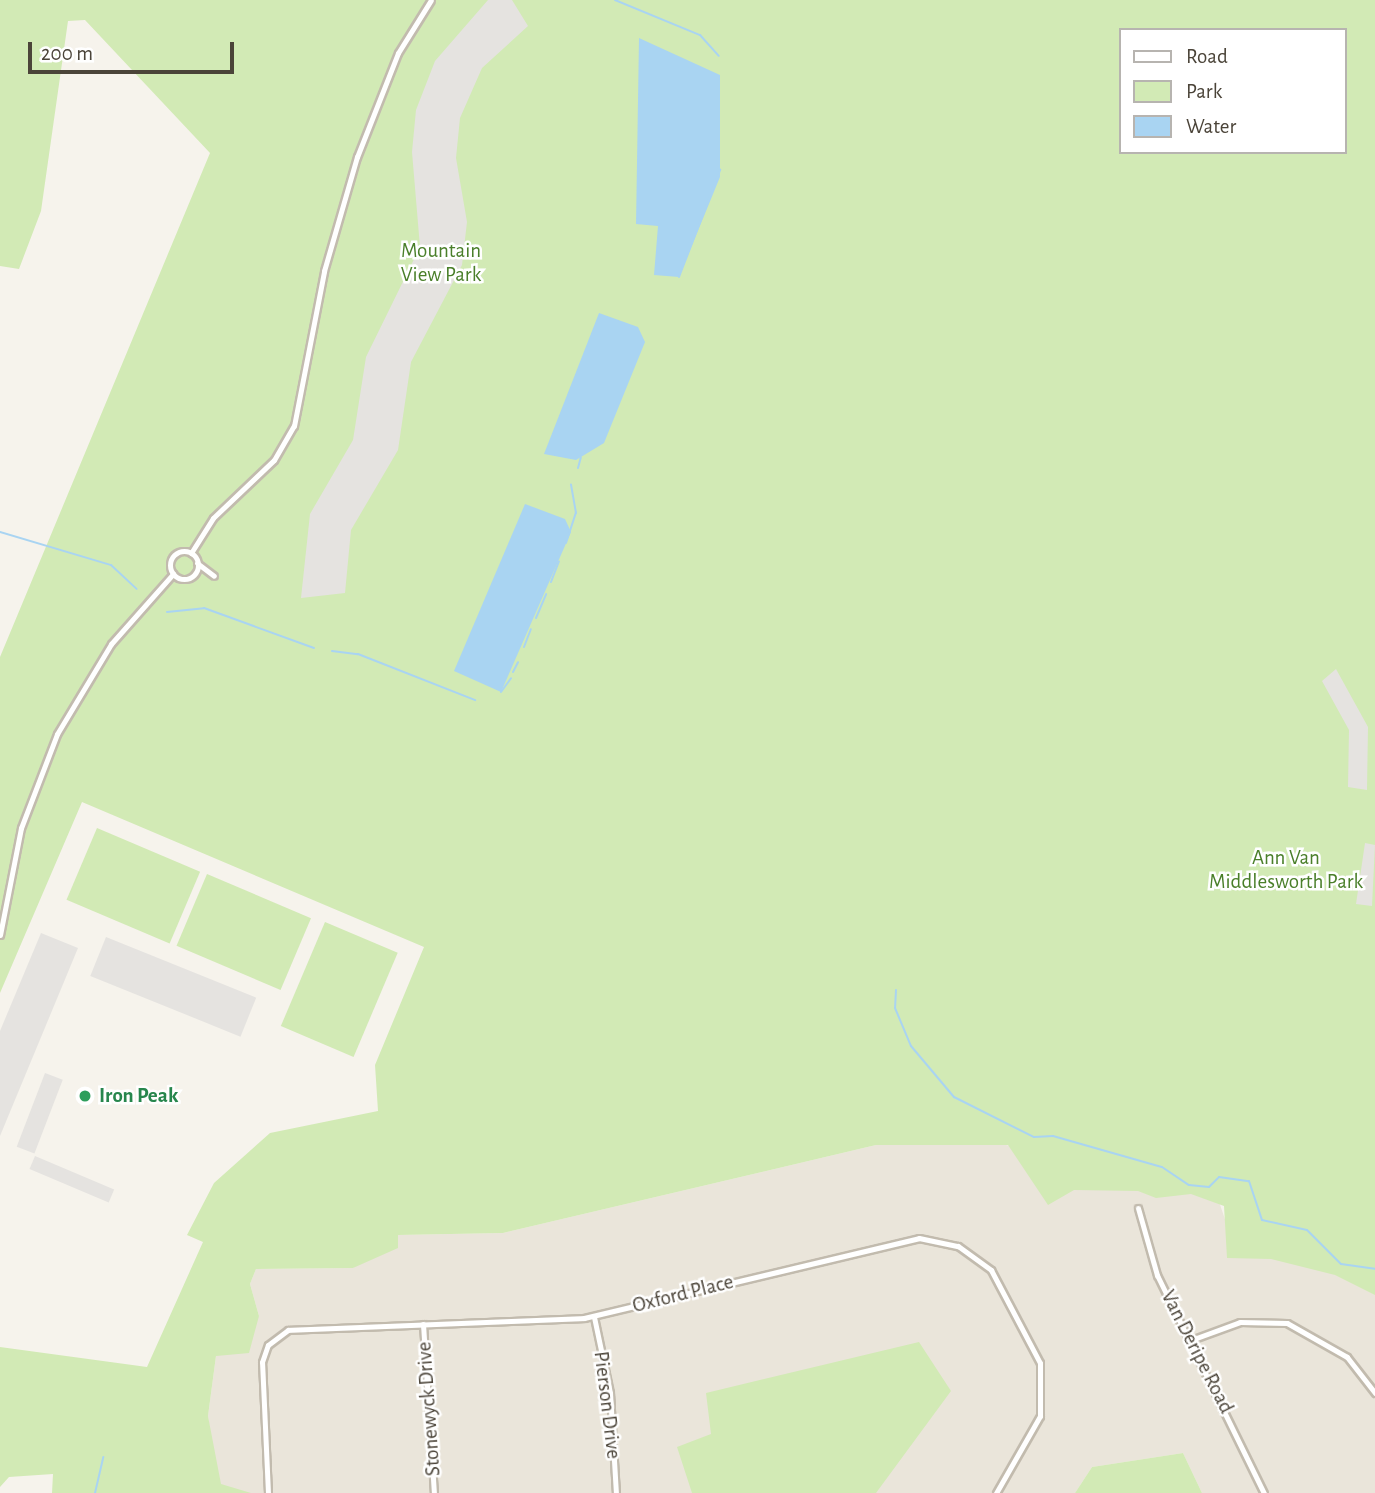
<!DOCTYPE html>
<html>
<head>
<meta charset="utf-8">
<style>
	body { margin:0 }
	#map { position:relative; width:1375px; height:1493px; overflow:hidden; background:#f6f3ec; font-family:"Alegreya Sans",sans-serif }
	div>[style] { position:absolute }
	.residential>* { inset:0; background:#eae5da }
	.green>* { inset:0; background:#d2eab5; transform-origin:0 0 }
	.parking>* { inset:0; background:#e5e3e0; transform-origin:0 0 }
	.water>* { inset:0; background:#a9d4f2 }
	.stream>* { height:2px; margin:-1px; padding:0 1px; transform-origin:1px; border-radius:1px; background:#a9d4f2 }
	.roads { filter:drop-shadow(2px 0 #c2bbae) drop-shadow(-2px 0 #c2bbae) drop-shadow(0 2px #c2bbae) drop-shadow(0 -2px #c2bbae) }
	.street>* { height:5px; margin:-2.5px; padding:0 2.5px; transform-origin:2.5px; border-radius:2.5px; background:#fff }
	.street>.ring { margin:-2.5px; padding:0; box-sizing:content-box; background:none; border:5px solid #fff; border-radius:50% }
	.dots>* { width:19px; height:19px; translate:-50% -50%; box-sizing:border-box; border:4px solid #fff; border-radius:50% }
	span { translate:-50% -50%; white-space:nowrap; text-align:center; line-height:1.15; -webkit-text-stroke:5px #fff; paint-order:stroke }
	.park-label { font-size:21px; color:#4a7f2a }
	.leisure-label { font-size:21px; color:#27864d; font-weight:700 }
	.left { translate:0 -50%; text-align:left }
	.street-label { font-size:21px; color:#4b4439 }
	.legend { position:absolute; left:1119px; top:28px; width:228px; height:126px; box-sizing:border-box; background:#fff; border:2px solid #b7b4b0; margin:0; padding:9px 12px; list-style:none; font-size:21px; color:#4b4439 }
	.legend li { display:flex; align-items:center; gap:14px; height:35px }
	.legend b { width:35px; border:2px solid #b7b4b0 }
	.scale { position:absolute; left:28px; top:42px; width:206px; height:32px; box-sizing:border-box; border:4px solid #4b4439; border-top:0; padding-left:9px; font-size:21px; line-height:24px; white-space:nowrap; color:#4b4439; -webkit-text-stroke:5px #fff; paint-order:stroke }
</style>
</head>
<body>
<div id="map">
	<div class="residential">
		<i style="clip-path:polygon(991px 1142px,1214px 1187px,1230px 1234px,1375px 1290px,1375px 1493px,1202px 1493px,1183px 1453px,1092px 1467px,1075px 1493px,218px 1493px,208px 1416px,216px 1356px,259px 1316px,250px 1284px,256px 1269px,353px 1268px,398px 1235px,503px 1233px,876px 1145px)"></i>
	</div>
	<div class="green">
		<i style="clip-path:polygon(evenodd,0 0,1375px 0,1375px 1295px,1335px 1275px,1271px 1259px,1227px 1258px,1224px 1206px,1191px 1194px,1156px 1198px,1138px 1191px,1074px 1190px,1048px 1205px,1008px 1145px,876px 1145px,503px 1233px,398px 1235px,398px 1248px,353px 1268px,256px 1269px,250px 1284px,259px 1316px,249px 1353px,216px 1356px,208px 1416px,221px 1484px,251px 1493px,52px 1493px,53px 1474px,9px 1477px,0 1487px,0 1347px,147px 1367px,203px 1242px,187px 1235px,214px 1183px,270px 1133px,378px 1111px,375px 1065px,424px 947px,82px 802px,0 993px,0 657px,210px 153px,85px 20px,68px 21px,41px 211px,19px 269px,0 266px,0 0,1121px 30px,1345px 30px,1345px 152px,1121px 152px,1121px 30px)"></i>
		<i style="left:97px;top:828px;width:112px;height:78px;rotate:23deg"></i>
		<i style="left:207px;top:874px;width:113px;height:78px;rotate:23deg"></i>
		<i style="left:325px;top:922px;width:79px;height:113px;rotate:23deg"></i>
		<i style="clip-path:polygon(919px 1342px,951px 1391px,876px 1493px,692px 1493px,677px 1447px,711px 1434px,706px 1393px)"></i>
		<i style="clip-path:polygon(1183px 1453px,1202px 1493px,1075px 1493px,1092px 1467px)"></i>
	</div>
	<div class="parking">
		<i style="clip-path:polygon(488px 0,512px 0,528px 26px,482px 68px,460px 118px,456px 158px,467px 222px,462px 265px,411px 362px,398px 450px,351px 530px,345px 593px,301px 598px,310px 514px,353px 440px,366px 357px,420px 247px,412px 152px,416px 110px,435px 61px)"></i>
		<i style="clip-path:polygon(1336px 669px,1368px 727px,1367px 790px,1348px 787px,1349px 730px,1322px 681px)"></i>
		<i style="clip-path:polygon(1365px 843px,1375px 845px,1372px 906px,1356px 904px)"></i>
		<i style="clip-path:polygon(41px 933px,78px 948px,0 1136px,0 1031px)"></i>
		<i style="left:106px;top:937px;width:162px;height:42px;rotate:22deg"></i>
		<i style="left:45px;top:1073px;width:19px;height:79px;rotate:21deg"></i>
		<i style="left:35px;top:1156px;width:86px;height:14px;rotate:23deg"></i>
	</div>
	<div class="water">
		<i style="clip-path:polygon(639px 38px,720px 75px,720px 177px,679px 277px,654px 275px,658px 226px,636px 224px)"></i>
		<i style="clip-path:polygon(599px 313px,638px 327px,645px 342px,604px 443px,576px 460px,544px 454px)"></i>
		<i style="clip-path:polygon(525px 504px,565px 519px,571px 532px,501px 692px,454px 671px)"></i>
	</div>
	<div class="stream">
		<i style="left:615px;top:0;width:92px;rotate:22.4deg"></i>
		<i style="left:700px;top:35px;width:28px;rotate:48deg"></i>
		<i style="left:679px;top:277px;width:115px;rotate:-69deg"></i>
		<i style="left:578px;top:468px;width:11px;rotate:-75deg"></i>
		<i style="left:0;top:532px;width:116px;rotate:16.6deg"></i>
		<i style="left:111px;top:565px;width:35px;rotate:43deg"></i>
		<i style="left:566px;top:543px;width:32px;rotate:-72deg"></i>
		<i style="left:576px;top:513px;width:29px;rotate:-100deg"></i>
		<i style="left:551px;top:582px;width:22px;rotate:-69deg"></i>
		<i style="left:167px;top:612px;width:37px;rotate:-6deg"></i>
		<i style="left:204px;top:608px;width:117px;rotate:20deg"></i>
		<i style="left:536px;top:618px;width:26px;rotate:-67deg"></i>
		<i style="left:524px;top:647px;width:19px;rotate:-69deg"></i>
		<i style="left:332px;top:651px;width:26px;rotate:7deg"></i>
		<i style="left:358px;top:654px;width:126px;rotate:21.5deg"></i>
		<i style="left:513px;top:672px;width:11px;rotate:-63deg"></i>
		<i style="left:501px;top:692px;width:17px;rotate:-54deg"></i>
		<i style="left:896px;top:990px;width:18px;rotate:93deg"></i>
		<i style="left:895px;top:1008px;width:41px;rotate:67.2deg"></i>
		<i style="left:911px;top:1046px;width:67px;rotate:49.9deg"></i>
		<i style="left:954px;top:1097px;width:89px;rotate:26.6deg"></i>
		<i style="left:1034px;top:1137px;width:19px;rotate:-3deg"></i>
		<i style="left:1053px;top:1136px;width:113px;rotate:15.9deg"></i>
		<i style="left:1162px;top:1167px;width:32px;rotate:34deg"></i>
		<i style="left:1189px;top:1185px;width:20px;rotate:6deg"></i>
		<i style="left:1209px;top:1187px;width:14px;rotate:-45deg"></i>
		<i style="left:1219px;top:1177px;width:30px;rotate:8deg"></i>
		<i style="left:1249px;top:1181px;width:41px;rotate:71.6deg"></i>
		<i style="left:1262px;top:1220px;width:46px;rotate:12.5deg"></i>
		<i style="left:1307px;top:1230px;width:48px;rotate:45deg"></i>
		<i style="left:1341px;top:1264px;width:34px;rotate:8deg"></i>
		<i style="left:95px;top:1493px;width:37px;rotate:-77deg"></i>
	</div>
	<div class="roads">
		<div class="street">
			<i class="ring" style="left:170px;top:551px;width:23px;height:23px"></i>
			<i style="left:191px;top:553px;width:41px;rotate:-57.8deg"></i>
			<i style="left:213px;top:518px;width:84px;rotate:-43.6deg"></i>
			<i style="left:274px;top:460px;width:39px;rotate:-60deg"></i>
			<i style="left:294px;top:426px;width:158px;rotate:-79deg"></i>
			<i style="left:324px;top:271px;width:119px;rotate:-73.9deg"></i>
			<i style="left:357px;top:157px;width:112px;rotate:-68.5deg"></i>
			<i style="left:398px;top:53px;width:62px;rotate:-58.1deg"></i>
			<i style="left:197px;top:563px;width:21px;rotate:37deg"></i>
			<i style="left:0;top:935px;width:109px;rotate:-78.9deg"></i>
			<i style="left:21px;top:828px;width:101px;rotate:-69deg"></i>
			<i style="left:57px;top:734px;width:105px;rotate:-59deg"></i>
			<i style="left:111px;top:644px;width:94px;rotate:-48.5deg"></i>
			<i style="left:1138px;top:1208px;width:70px;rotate:74.2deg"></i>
			<i style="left:1157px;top:1275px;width:243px;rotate:63.9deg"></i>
			<i style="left:594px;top:1317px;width:78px;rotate:78.1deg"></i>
			<i style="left:610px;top:1393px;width:100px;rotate:86.6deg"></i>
			<i style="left:423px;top:1324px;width:169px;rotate:86.3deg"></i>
			<i style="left:1191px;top:1340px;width:52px;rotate:-20.2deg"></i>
			<i style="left:1240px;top:1322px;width:47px;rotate:1.2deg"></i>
			<i style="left:1287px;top:1323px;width:69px;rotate:29.5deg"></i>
			<i style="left:1347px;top:1357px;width:46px;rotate:52.1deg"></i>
			<i style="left:268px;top:1493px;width:131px;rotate:-92.6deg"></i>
			<i style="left:262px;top:1362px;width:18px;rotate:-71deg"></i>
			<i style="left:268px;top:1345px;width:25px;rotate:-37deg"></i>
			<i style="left:288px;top:1330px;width:296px;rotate:-2.3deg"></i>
			<i style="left:584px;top:1318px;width:344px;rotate:-13.4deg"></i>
			<i style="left:919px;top:1238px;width:40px;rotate:12deg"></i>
			<i style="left:958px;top:1246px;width:41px;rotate:36deg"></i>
			<i style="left:991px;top:1270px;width:105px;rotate:62.2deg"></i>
			<i style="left:1040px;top:1363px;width:53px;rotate:90deg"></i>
			<i style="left:1040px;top:1416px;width:89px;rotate:119.7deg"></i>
		</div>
	</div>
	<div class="dots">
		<i style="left:85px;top:1096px;background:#2e9e5b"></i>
	</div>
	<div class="park-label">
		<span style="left:441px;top:263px">Mountain<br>View Park</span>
		<span style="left:1286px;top:870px">Ann Van<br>Middlesworth Park</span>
	</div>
	<div class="leisure-label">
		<span class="left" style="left:99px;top:1096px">Iron Peak</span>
	</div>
	<div class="street-label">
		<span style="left:683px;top:1294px;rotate:-14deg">Oxford Place</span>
		<span style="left:1197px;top:1352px;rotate:63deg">Van Deripe Road</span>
		<span style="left:607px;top:1405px;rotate:83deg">Pierson Drive</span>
		<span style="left:429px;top:1409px;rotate:-94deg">Stonewyck Drive</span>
	</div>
	<ul class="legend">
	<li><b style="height:9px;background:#fff"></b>Road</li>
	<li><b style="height:19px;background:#d2eab5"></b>Park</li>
	<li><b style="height:19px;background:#a9d4f2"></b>Water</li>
	</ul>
	<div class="scale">200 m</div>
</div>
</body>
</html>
